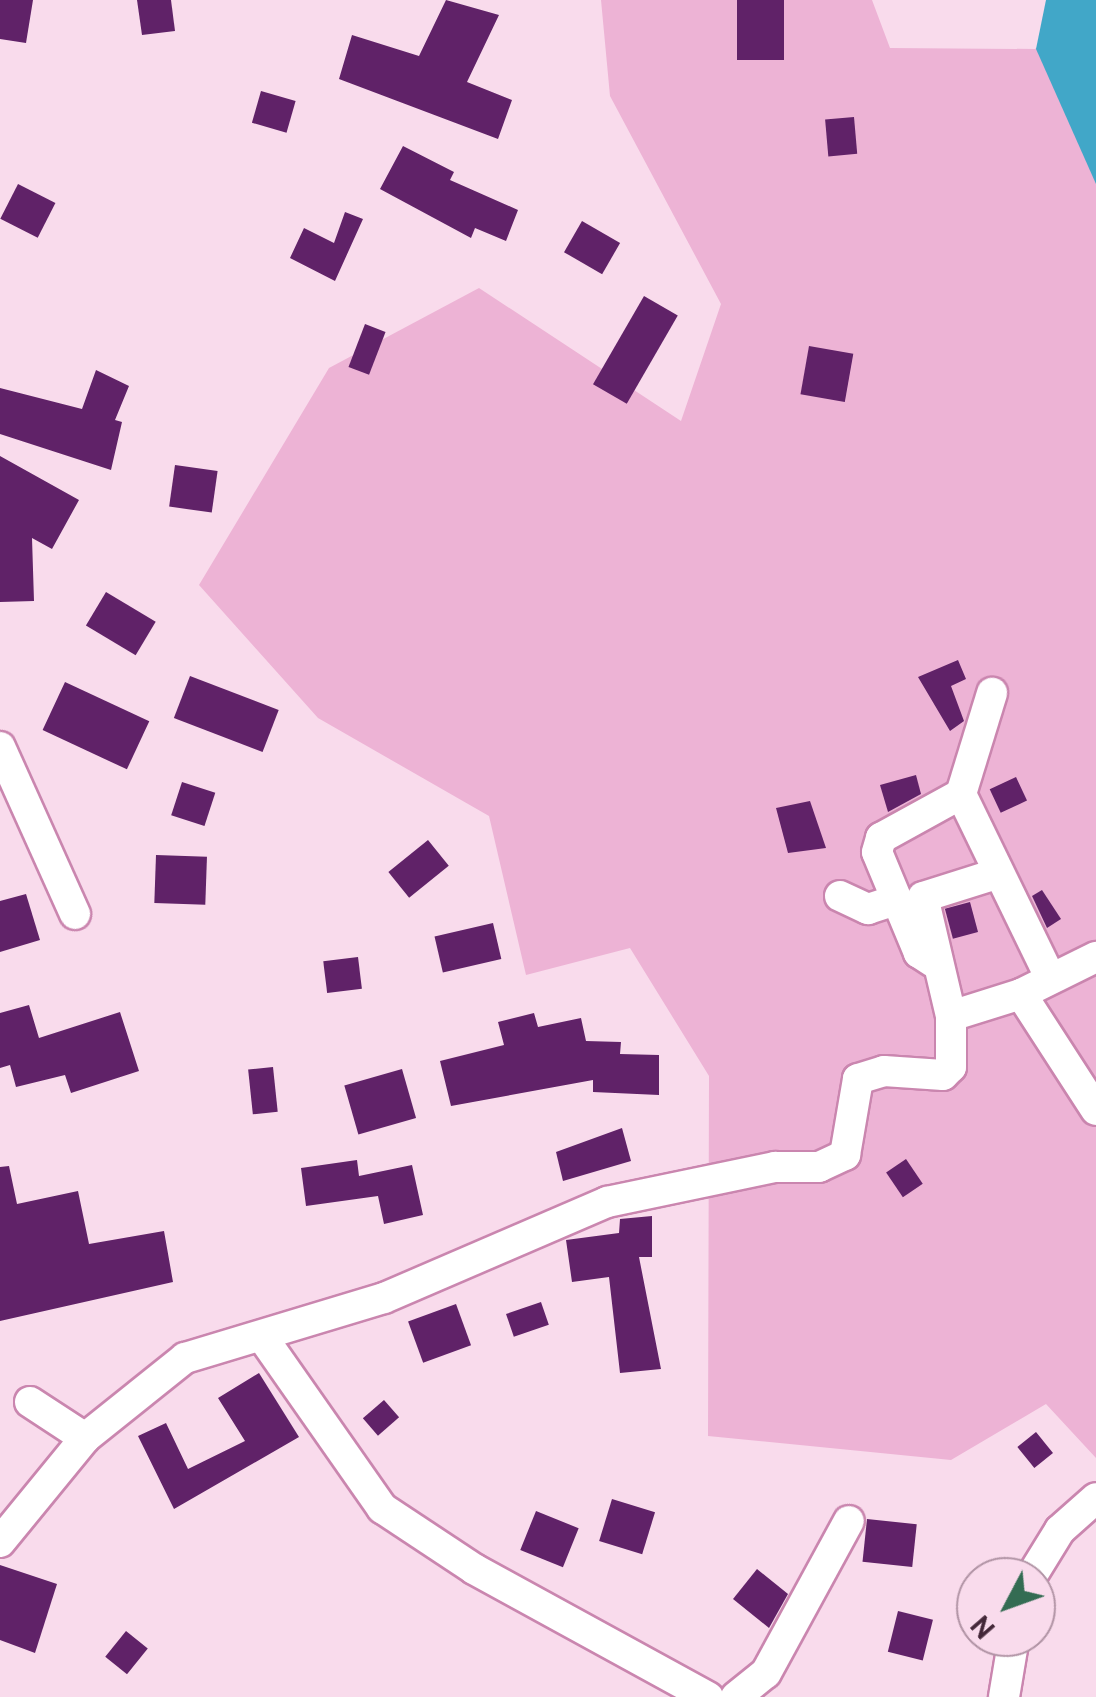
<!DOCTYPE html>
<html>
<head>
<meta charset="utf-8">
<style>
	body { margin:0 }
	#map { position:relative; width:1096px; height:1697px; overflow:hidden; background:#f9dbec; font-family:Overpass,sans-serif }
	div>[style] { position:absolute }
	.green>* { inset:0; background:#edb3d5 }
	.water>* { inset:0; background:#41a7c8 }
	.building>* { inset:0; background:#602268; transform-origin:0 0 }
	.roads { filter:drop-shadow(2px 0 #ca86af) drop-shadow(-2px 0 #ca86af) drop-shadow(0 2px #ca86af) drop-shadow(0 -2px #ca86af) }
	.street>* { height:30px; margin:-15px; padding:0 15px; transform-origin:15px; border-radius:15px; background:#fff }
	span { translate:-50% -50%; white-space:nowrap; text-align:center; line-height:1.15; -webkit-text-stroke:10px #f9dbec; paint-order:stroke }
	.north { position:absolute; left:956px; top:1557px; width:100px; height:100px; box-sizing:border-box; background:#f9dbec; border:2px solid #b093a4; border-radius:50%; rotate:229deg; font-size:28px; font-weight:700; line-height:40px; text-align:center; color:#432738 }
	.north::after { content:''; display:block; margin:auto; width:35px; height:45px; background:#346c53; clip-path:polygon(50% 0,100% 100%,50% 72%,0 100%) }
</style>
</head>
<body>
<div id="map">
	<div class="green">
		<i style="clip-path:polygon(601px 0,872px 0,890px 48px,1035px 49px,1096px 0,1096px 1458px,1046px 1404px,951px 1460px,708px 1436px,709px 1076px,630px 948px,526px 975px,489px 816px,318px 718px,199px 585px,329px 368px,479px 288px,681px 421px,721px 304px,610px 96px)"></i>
	</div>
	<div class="water">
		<i style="clip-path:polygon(1046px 0,1096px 0,1096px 184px,1036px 49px)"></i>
	</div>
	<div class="building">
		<i style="clip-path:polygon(0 0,33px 0,26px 43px,0 39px)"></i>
		<i style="clip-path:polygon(137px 0,171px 0,175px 31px,142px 35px)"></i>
		<i style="clip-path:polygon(446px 0,499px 15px,467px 82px,512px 100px,498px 139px,339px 79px,352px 35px,419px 56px)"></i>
		<i style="left:737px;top:0;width:47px;height:60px"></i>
		<i style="left:261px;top:91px;width:36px;height:33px;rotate:16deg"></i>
		<i style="left:854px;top:117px;width:37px;height:29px;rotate:85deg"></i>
		<i style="clip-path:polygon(403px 146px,454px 172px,450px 180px,518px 210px,506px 241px,475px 228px,471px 238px,380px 189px)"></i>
		<i style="left:18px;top:184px;width:42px;height:39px;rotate:27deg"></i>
		<i style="clip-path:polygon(345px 212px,363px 219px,335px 281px,290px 258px,304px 228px,334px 243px)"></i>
		<i style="left:582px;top:221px;width:44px;height:36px;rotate:30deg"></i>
		<i style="left:644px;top:296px;width:39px;height:102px;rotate:30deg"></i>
		<i style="left:365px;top:324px;width:22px;height:46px;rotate:21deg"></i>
		<i style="left:809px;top:346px;width:45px;height:49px;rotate:10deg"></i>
		<i style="clip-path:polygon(96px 370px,129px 386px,115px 420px,122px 422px,111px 470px,0 434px,0 388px,82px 409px)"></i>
		<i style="clip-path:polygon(0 456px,79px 500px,52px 549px,32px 538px,34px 601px,0 602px)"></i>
		<i style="left:175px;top:465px;width:43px;height:42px;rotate:8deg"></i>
		<i style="left:106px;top:592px;width:58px;height:39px;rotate:31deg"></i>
		<i style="clip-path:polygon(958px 660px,966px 679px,951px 686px,964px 721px,950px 731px,918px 677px)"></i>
		<i style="left:190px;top:676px;width:95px;height:45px;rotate:21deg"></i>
		<i style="left:65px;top:682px;width:93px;height:53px;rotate:25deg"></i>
		<i style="clip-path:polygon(916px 775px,921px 794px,888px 812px,880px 785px)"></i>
		<i style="left:1016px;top:777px;width:26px;height:29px;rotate:65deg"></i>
		<i style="left:182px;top:782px;width:35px;height:35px;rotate:18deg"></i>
		<i style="clip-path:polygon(810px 801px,826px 848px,788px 853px,776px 808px)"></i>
		<i style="left:428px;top:840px;width:33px;height:51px;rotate:51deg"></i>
		<i style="left:156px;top:855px;width:51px;height:48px;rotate:2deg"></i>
		<i style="clip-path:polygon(1042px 890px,1061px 919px,1047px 928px,1032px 896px)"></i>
		<i style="clip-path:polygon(26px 894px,40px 940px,0 952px,0 901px)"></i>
		<i style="left:970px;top:902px;width:31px;height:26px;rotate:75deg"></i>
		<i style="left:493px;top:923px;width:37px;height:60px;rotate:77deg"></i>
		<i style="left:358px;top:957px;width:32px;height:35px;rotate:83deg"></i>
		<i style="clip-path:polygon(29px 1005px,39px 1038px,120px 1012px,139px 1071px,71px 1093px,65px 1075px,16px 1087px,10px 1065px,0 1068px,0 1013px)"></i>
		<i style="clip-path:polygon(534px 1013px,538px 1027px,581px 1018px,586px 1041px,621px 1042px,620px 1054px,659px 1055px,659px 1095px,593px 1092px,593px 1080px,451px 1106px,440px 1061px,504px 1045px,498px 1022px)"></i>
		<i style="left:273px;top:1067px;width:45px;height:25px;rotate:84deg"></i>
		<i style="left:402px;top:1069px;width:51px;height:60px;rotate:74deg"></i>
		<i style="clip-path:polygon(622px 1128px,631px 1161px,563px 1181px,556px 1152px)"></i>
		<i style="left:906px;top:1159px;width:30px;height:24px;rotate:56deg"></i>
		<i style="clip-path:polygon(357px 1160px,359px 1176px,412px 1165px,423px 1215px,384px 1224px,378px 1196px,306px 1206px,301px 1168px)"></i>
		<i style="clip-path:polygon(9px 1166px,17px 1204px,78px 1191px,89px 1244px,164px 1231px,173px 1282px,0 1321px,0 1167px)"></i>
		<i style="clip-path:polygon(652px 1216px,652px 1257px,639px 1257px,661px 1369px,620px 1373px,609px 1277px,572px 1282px,566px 1240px,619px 1233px,620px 1219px)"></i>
		<i style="left:541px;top:1302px;width:24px;height:37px;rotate:71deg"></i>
		<i style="left:456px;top:1304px;width:44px;height:51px;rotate:70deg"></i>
		<i style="clip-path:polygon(259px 1373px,299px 1437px,174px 1509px,138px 1436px,166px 1423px,188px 1469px,245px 1441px,218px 1398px)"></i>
		<i style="left:384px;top:1400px;width:23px;height:28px;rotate:49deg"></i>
		<i style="left:1036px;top:1432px;width:27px;height:24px;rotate:51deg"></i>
		<i style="left:612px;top:1499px;width:45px;height:44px;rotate:17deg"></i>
		<i style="left:536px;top:1511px;width:46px;height:42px;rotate:22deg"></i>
		<i style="left:867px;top:1519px;width:50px;height:43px;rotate:6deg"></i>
		<i style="clip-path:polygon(0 1565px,57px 1584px,35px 1653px,0 1640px)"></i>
		<i style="clip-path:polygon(757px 1569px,788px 1594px,769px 1628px,733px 1599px)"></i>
		<i style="left:898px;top:1611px;width:36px;height:42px;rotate:14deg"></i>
		<i style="left:126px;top:1631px;width:28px;height:33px;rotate:39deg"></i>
	</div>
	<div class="roads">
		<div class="street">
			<i style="left:0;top:747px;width:183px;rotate:65.8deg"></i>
			<i style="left:961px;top:794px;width:201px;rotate:64.1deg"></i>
			<i style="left:840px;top:896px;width:31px;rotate:25deg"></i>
			<i style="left:868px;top:909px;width:26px;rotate:-18deg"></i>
			<i style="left:933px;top:962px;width:17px;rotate:-147deg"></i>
			<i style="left:919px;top:953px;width:109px;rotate:-112.6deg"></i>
			<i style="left:877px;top:852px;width:15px;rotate:-74deg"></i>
			<i style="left:881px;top:838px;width:91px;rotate:-28.8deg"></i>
			<i style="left:961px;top:794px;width:106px;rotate:-72.9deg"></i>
			<i style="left:1021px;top:994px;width:138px;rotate:57.1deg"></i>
			<i style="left:951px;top:1016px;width:73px;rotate:-17.4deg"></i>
			<i style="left:1021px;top:994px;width:84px;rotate:-26.3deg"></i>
			<i style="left:263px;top:1338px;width:208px;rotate:55deg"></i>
			<i style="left:382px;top:1508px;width:110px;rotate:33.5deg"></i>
			<i style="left:474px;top:1569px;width:267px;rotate:28.7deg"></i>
			<i style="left:30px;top:1402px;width:66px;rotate:33.2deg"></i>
			<i style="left:0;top:1542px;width:134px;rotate:-50.7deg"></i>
			<i style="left:85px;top:1438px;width:128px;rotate:-38.7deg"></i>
			<i style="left:185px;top:1358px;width:208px;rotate:-16.8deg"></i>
			<i style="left:384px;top:1298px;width:243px;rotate:-23.3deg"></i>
			<i style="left:607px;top:1202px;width:172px;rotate:-11.8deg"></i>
			<i style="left:775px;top:1167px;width:44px"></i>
			<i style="left:819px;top:1167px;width:29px;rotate:-25deg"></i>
			<i style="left:845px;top:1155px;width:77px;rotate:-80.3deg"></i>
			<i style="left:858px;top:1079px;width:27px;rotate:-17deg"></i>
			<i style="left:884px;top:1071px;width:59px;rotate:3.9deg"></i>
			<i style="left:943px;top:1075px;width:11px;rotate:-45deg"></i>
			<i style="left:951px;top:1067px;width:51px;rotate:-90deg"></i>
			<i style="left:951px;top:1016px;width:122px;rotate:-103.2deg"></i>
			<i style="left:923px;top:897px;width:77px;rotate:-17.5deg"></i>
			<i style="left:1031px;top:1577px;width:55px;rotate:-58.3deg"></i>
			<i style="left:1060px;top:1530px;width:48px;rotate:-41.6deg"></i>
			<i style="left:736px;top:1697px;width:38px;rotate:-39deg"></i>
			<i style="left:766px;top:1673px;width:173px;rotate:-61.4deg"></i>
			<i style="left:1004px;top:1697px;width:61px;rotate:-80.5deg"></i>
		</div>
	</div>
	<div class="north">N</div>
</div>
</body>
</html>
